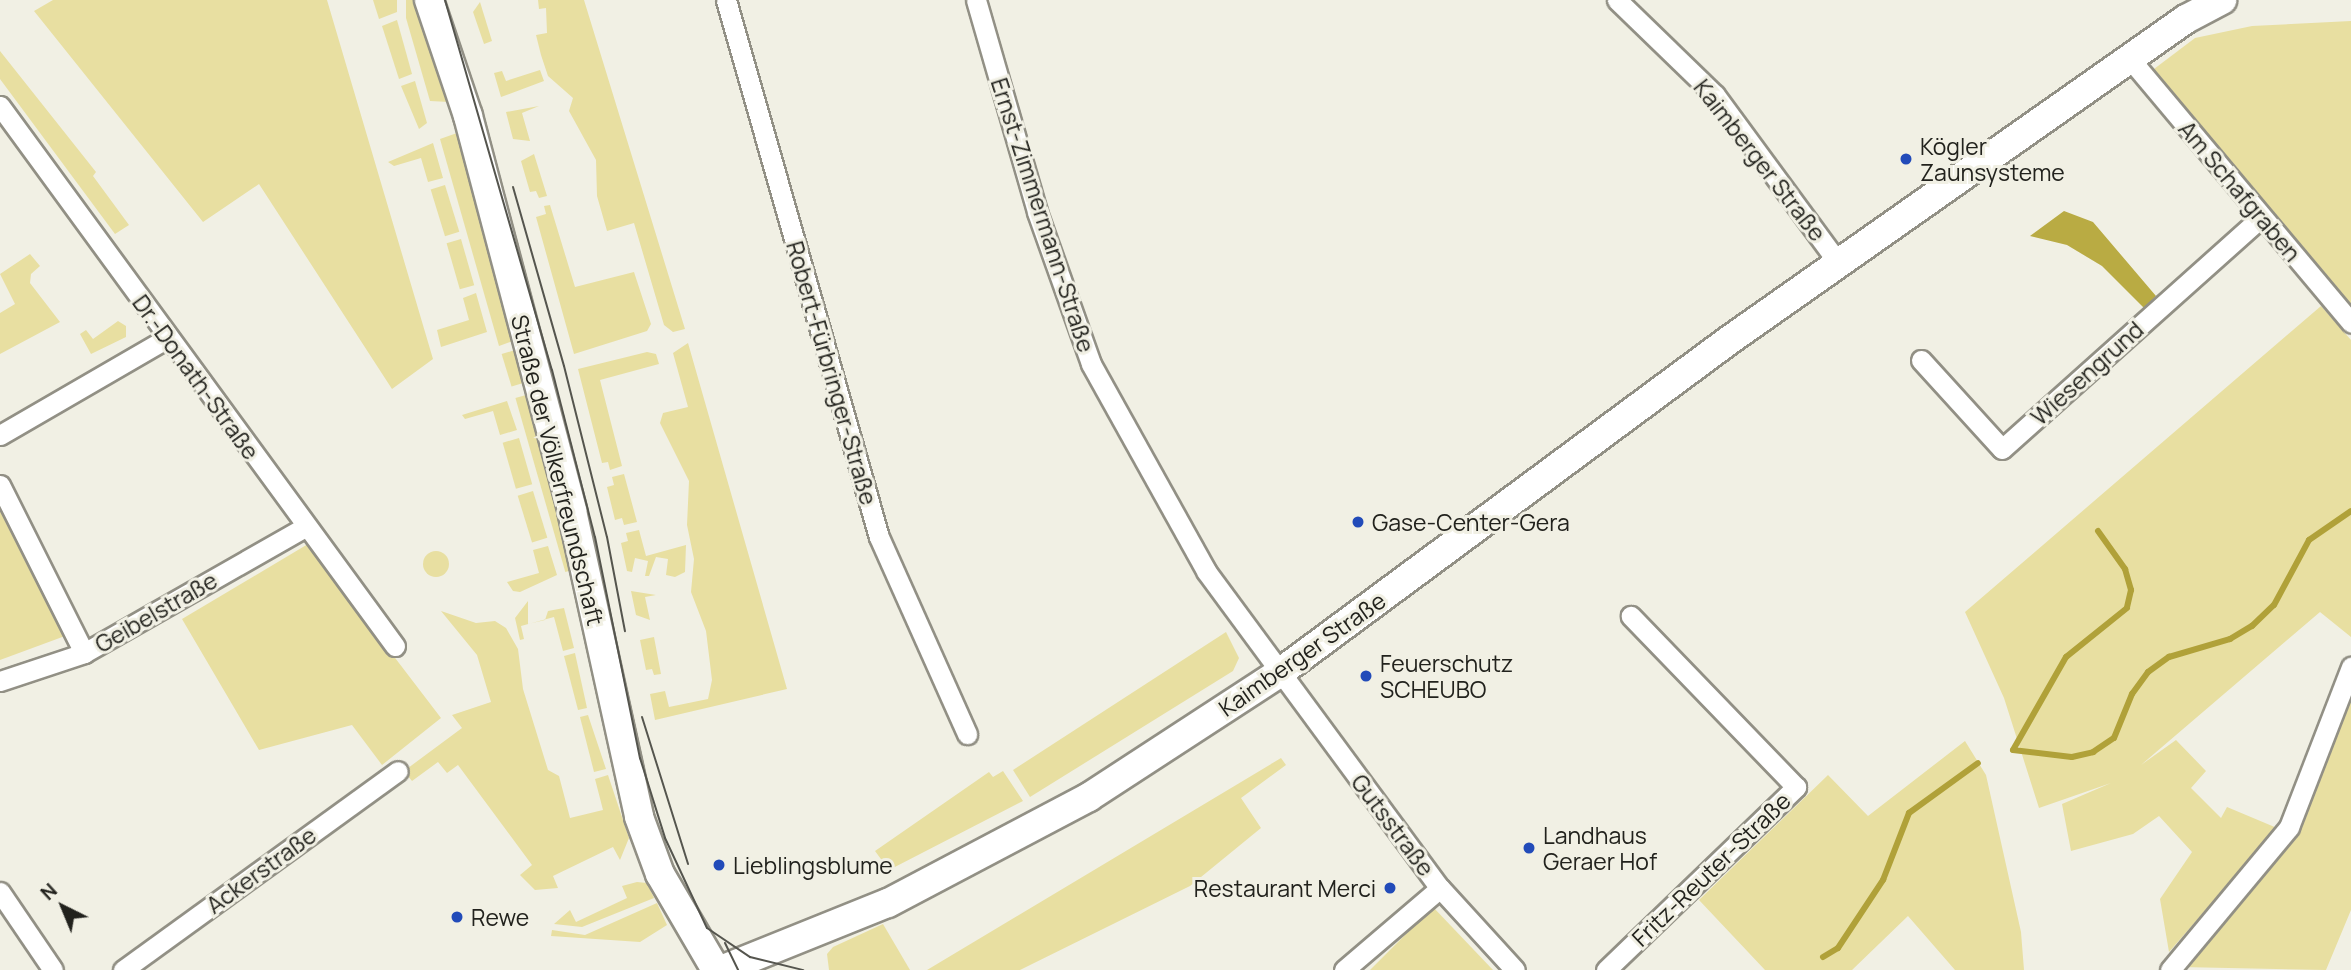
<!DOCTYPE html>
<html>
<head>
<meta charset="utf-8">
<style>
	body { margin:0 }
	#map { position:relative; width:2351px; height:970px; overflow:hidden; background:#f1f0e4; font-family:Manrope,sans-serif }
	div>[style] { position:absolute }
	.green>* { inset:0; background:#e8dfa1; transform-origin:0 0 }
	.round { border-radius:50% }
	.forest>* { inset:0; background:#b9ab43 }
	.stream>* { height:6px; margin:-3px; padding:0 3px; transform-origin:3px; border-radius:3px; background:#b0a139 }
	.roads { filter:drop-shadow(2px 0 #929085) drop-shadow(-2px 0 #929085) drop-shadow(0 2px #929085) drop-shadow(0 -2px #929085) }
	.street>* { height:19px; margin:-9.5px; padding:0 9.5px; transform-origin:9.5px; border-radius:9.5px; background:#fff }
	.secondary>* { height:28px; margin:-14px; padding:0 14px; transform-origin:14px; border-radius:14px; background:#fff }
	.tram>* { height:2px; margin:-1px; padding:0 1px; transform-origin:1px; border-radius:1px; background:#55554e }
	.dots>* { width:19px; height:19px; translate:-50% -50%; box-sizing:border-box; border:4px solid #f1f0e4; border-radius:50% }
	span { translate:-50% -50%; white-space:nowrap; text-align:center; line-height:1.15; -webkit-text-stroke:6px #f1f0e4; paint-order:stroke }
	.poi-label { font-size:23px; color:#22221d }
	.left { translate:0 -50%; text-align:left }
	.right { translate:-100% -50%; text-align:right }
	.street-label { font-size:23px; color:#22221d }
	.north { position:absolute; left:28px; top:872px; width:70px; height:70px; -webkit-text-stroke:5px #f1f0e4; paint-order:stroke; rotate:317deg; font-size:19px; font-weight:700; line-height:28px; text-align:center; color:#22221d }
	.north::after { content:''; display:block; margin:auto; width:24px; height:32px; background:#22221d; clip-path:polygon(50% 0,100% 100%,50% 72%,0 100%) }
</style>
</head>
<body>
<div id="map">
	<div class="green">
		<i style="clip-path:polygon(53px 0,327px 0,433px 359px,392px 389px,259px 184px,203px 222px,34px 11px)"></i>
		<i style="clip-path:polygon(373px 0,397px 0,397px 12px,379px 19px)"></i>
		<i style="clip-path:polygon(406px 0,417px 0,449px 102px,430px 101px,406px 18px)"></i>
		<i style="clip-path:polygon(538px 0,584px 0,685px 329px,673px 332px,664px 325px,634px 223px,607px 231px,597px 196px,596px 160px,569px 111px,573px 98px,548px 76px,541px 55px,536px 35px,547px 33px,546px 8px,539px 9px)"></i>
		<i style="clip-path:polygon(480px 2px,492px 41px,484px 44px,473px 12px)"></i>
		<i style="clip-path:polygon(397px 20px,412px 74px,399px 79px,382px 26px)"></i>
		<i style="clip-path:polygon(2351px 21px,2351px 307px,2154px 69px,2195px 38px,2252px 26px)"></i>
		<i style="clip-path:polygon(0 51px,96px 172px,93px 176px,129px 225px,115px 234px,0 79px)"></i>
		<i style="clip-path:polygon(540px 70px,544px 81px,501px 97px,494px 73px,502px 71px,506px 81px)"></i>
		<i style="clip-path:polygon(415px 81px,427px 123px,419px 129px,401px 86px)"></i>
		<i style="clip-path:polygon(539px 106px,522px 113px,530px 141px,513px 139px,506px 112px)"></i>
		<i style="clip-path:polygon(457px 133px,513px 341px,499px 346px,440px 139px)"></i>
		<i style="clip-path:polygon(433px 143px,443px 178px,428px 182px,421px 158px,394px 166px,388px 162px)"></i>
		<i style="clip-path:polygon(534px 154px,547px 196px,539px 198px,536px 191px,530px 192px,521px 161px)"></i>
		<i style="left:445px;top:185px;width:49px;height:15px;rotate:73deg"></i>
		<i style="clip-path:polygon(550px 205px,575px 287px,634px 272px,651px 324px,647px 331px,574px 354px,536px 217px,546px 214px,544px 206px)"></i>
		<i style="left:461px;top:239px;width:48px;height:15px;rotate:74deg"></i>
		<i style="clip-path:polygon(30px 254px,40px 266px,31px 274px,30px 283px,60px 322px,0 354px,0 313px,15px 304px,0 274px)"></i>
		<i style="clip-path:polygon(476px 293px,487px 332px,441px 347px,437px 330px,469px 320px,463px 298px)"></i>
		<i style="clip-path:polygon(2321px 306px,2351px 340px,2351px 637px,2320px 612px,2141px 765px,2176px 740px,2206px 771px,2191px 788px,2221px 818px,2227px 807px,2277px 828px,2169px 952px,2160px 899px,2192px 852px,2159px 816px,2133px 834px,2071px 851px,2062px 804px,2111px 783px,2039px 808px,2004px 698px,1965px 612px)"></i>
		<i style="clip-path:polygon(118px 321px,126px 326px,126px 337px,91px 354px,80px 334px,86px 330px,93px 339px)"></i>
		<i style="clip-path:polygon(688px 343px,787px 689px,655px 720px,650px 694px,665px 691px,669px 707px,708px 699px,712px 680px,706px 631px,691px 592px,694px 559px,687px 525px,689px 481px,660px 423px,663px 413px,688px 407px,673px 353px)"></i>
		<i style="left:515px;top:350px;width:34px;height:14px;rotate:73deg"></i>
		<i style="clip-path:polygon(647px 352px,656px 354px,659px 364px,600px 380px,622px 466px,610px 470px,608px 462px,602px 463px,578px 369px)"></i>
		<i style="left:526px;top:395px;width:181px;height:11px;rotate:74deg"></i>
		<i style="clip-path:polygon(507px 401px,517px 430px,500px 435px,493px 411px,465px 419px,462px 415px)"></i>
		<i style="left:519px;top:438px;width:48px;height:17px;rotate:74deg"></i>
		<i style="clip-path:polygon(624px 474px,637px 522px,624px 525px,622px 518px,615px 520px,607px 487px,614px 485px,612px 477px)"></i>
		<i style="left:533px;top:491px;width:49px;height:16px;rotate:73deg"></i>
		<i style="clip-path:polygon(0 499px,65px 636px,0 660px)"></i>
		<i style="clip-path:polygon(639px 530px,646px 556px,686px 545px,685px 572px,675px 577px,666px 575px,668px 559px,656px 557px,649px 576px,645px 576px,648px 561px,635px 558px,632px 572px,627px 571px,621px 543px,628px 541px,626px 533px)"></i>
		<i style="clip-path:polygon(308px 544px,441px 718px,382px 765px,352px 725px,259px 750px,182px 619px)"></i>
		<i style="clip-path:polygon(548px 546px,557px 575px,520px 592px,513px 591px,507px 582px,539px 573px,533px 550px)"></i>
		<i class="round" style="left:423px;top:551px;width:26px;height:26px"></i>
		<i style="clip-path:polygon(631px 591px,656px 595px,645px 597px,650px 620px,636px 615px)"></i>
		<i style="clip-path:polygon(528px 601px,528px 624px,545px 620px,548px 611px,564px 608px,574px 648px,563px 651px,554px 617px,521px 626px,524px 639px,520px 640px,515px 618px)"></i>
		<i style="clip-path:polygon(441px 611px,476px 623px,495px 621px,506px 628px,518px 649px,523px 689px,548px 770px,559px 776px,570px 818px,603px 810px,595px 779px,608px 775px,629px 838px,620px 860px,613px 847px,553px 876px,558px 888px,535px 890px,520px 875px,532px 865px,458px 765px,447px 773px,438px 762px,412px 781px,404px 771px,462px 728px,452px 715px,491px 702px,477px 655px)"></i>
		<i style="clip-path:polygon(1226px 632px,1239px 658px,1233px 671px,1030px 797px,1013px 770px)"></i>
		<i style="clip-path:polygon(654px 637px,661px 674px,654px 675px,652px 669px,646px 670px,640px 640px)"></i>
		<i style="clip-path:polygon(575px 653px,587px 708px,578px 710px,564px 656px)"></i>
		<i style="clip-path:polygon(2351px 680px,2351px 910px,2326px 970px,2181px 967px,2290px 834px)"></i>
		<i style="clip-path:polygon(588px 715px,606px 769px,594px 772px,580px 717px)"></i>
		<i style="clip-path:polygon(1965px 741px,1986px 775px,2021px 932px,2024px 970px,1955px 970px,1908px 916px,1852px 970px,1765px 970px,1699px 900px,1828px 775px,1868px 816px)"></i>
		<i style="clip-path:polygon(1281px 758px,1286px 765px,1241px 798px,1261px 828px,1190px 886px,1020px 970px,927px 970px)"></i>
		<i style="clip-path:polygon(1003px 771px,1023px 801px,889px 870px,875px 851px,989px 772px,993px 777px)"></i>
		<i style="clip-path:polygon(637px 882px,647px 883px,654px 898px,582px 927px,554px 924px,570px 910px,576px 922px,627px 898px,622px 886px)"></i>
		<i style="clip-path:polygon(657px 903px,667px 925px,640px 942px,551px 936px,552px 930px,585px 935px)"></i>
		<i style="clip-path:polygon(1433px 907px,1493px 970px,1370px 970px)"></i>
		<i style="clip-path:polygon(883px 924px,910px 970px,829px 970px,827px 954px,833px 947px)"></i>
	</div>
	<div class="forest">
		<i style="clip-path:polygon(2064px 211px,2093px 222px,2156px 296px,2144px 308px,2102px 266px,2067px 245px,2030px 236px)"></i>
	</div>
	<div class="stream">
		<i style="left:2098px;top:531px;width:47px;rotate:54.6deg"></i>
		<i style="left:2125px;top:569px;width:22px;rotate:74deg"></i>
		<i style="left:2131px;top:590px;width:18px;rotate:103deg"></i>
		<i style="left:2127px;top:608px;width:78px;rotate:141.2deg"></i>
		<i style="left:2066px;top:657px;width:107px;rotate:119.7deg"></i>
		<i style="left:2013px;top:750px;width:59px;rotate:6.8deg"></i>
		<i style="left:2072px;top:757px;width:22px;rotate:-13deg"></i>
		<i style="left:2093px;top:752px;width:25px;rotate:-34deg"></i>
		<i style="left:2114px;top:738px;width:48px;rotate:-67.8deg"></i>
		<i style="left:2132px;top:694px;width:27px;rotate:-54deg"></i>
		<i style="left:2148px;top:672px;width:26px;rotate:-36deg"></i>
		<i style="left:2169px;top:657px;width:64px;rotate:-16.4deg"></i>
		<i style="left:2230px;top:639px;width:26px;rotate:-31deg"></i>
		<i style="left:2252px;top:626px;width:30px;rotate:-44deg"></i>
		<i style="left:2274px;top:605px;width:74px;rotate:-61.7deg"></i>
		<i style="left:2309px;top:540px;width:51px;rotate:-34.6deg"></i>
		<i style="left:1823px;top:957px;width:17px;rotate:-31deg"></i>
		<i style="left:1838px;top:948px;width:82px;rotate:-56.5deg"></i>
		<i style="left:1883px;top:880px;width:72px;rotate:-68.8deg"></i>
		<i style="left:1909px;top:813px;width:85px;rotate:-35.9deg"></i>
	</div>
	<div class="roads">
		<div class="street">
			<i style="left:726px;top:0;width:558px;rotate:74.1deg"></i>
			<i style="left:879px;top:537px;width:216px;rotate:65.9deg"></i>
			<i style="left:976px;top:0;width:221px;rotate:73.9deg"></i>
			<i style="left:1037px;top:212px;width:161px;rotate:70.4deg"></i>
			<i style="left:1091px;top:364px;width:237px;rotate:60.9deg"></i>
			<i style="left:1206px;top:571px;width:394px;rotate:53.6deg"></i>
			<i style="left:1440px;top:888px;width:111px;rotate:47.6deg"></i>
			<i style="left:1617px;top:0;width:136px;rotate:44.1deg"></i>
			<i style="left:1715px;top:95px;width:210px;rotate:53.7deg"></i>
			<i style="left:2130px;top:59px;width:344px;rotate:50deg"></i>
			<i style="left:0;top:106px;width:669px;rotate:53.82deg"></i>
			<i style="left:1921px;top:360px;width:120px;rotate:47.7deg"></i>
			<i style="left:2002px;top:449px;width:346px;rotate:-41.8deg"></i>
			<i style="left:0;top:435px;width:193px;rotate:-30.1deg"></i>
			<i style="left:0;top:485px;width:188px;rotate:63.4deg"></i>
			<i style="left:0;top:681px;width:89px;rotate:-18.4deg"></i>
			<i style="left:84px;top:653px;width:254px;rotate:-29.7deg"></i>
			<i style="left:0;top:892px;width:94px;rotate:55.8deg"></i>
			<i style="left:123px;top:970px;width:339px;rotate:-35.9deg"></i>
			<i style="left:1344px;top:970px;width:126px;rotate:-40.5deg"></i>
			<i style="left:1606px;top:970px;width:264px;rotate:-43.9deg"></i>
			<i style="left:1796px;top:787px;width:238px;rotate:-134deg"></i>
			<i style="left:2170px;top:970px;width:186px;rotate:-50.2deg"></i>
			<i style="left:2289px;top:827px;width:172px;rotate:-68.8deg"></i>
		</div>
		<div class="secondary">
			<i style="left:429px;top:0;width:122px;rotate:71.4deg"></i>
			<i style="left:468px;top:116px;width:408px;rotate:75.2deg"></i>
			<i style="left:572px;top:511px;width:313px;rotate:77.6deg"></i>
			<i style="left:639px;top:817px;width:61px;rotate:69.8deg"></i>
			<i style="left:660px;top:874px;width:111px;rotate:59.7deg"></i>
			<i style="left:721px;top:970px;width:180px;rotate:-21.9deg"></i>
			<i style="left:888px;top:903px;width:227px;rotate:-27.8deg"></i>
			<i style="left:1089px;top:797px;width:225px;rotate:-33.1deg"></i>
			<i style="left:1278px;top:674px;width:560px;rotate:-36.5deg"></i>
			<i style="left:1728px;top:341px;width:560px;rotate:-35.11deg"></i>
			<i style="left:2186px;top:19px;width:41px;rotate:-27.8deg"></i>
		</div>
	</div>
	<div class="tram">
		<i style="left:445px;top:0;width:385px;rotate:73.9deg"></i>
		<i style="left:552px;top:370px;width:172px;rotate:75.6deg"></i>
		<i style="left:595px;top:537px;width:226px;rotate:78.5deg"></i>
		<i style="left:640px;top:758px;width:84px;rotate:72.6deg"></i>
		<i style="left:665px;top:838px;width:99px;rotate:65deg"></i>
		<i style="left:707px;top:928px;width:52px;rotate:34deg"></i>
		<i style="left:750px;top:957px;width:55px;rotate:13.8deg"></i>
		<i style="left:513px;top:187px;width:186px;rotate:74.1deg"></i>
		<i style="left:564px;top:366px;width:176px;rotate:75.9deg"></i>
		<i style="left:607px;top:537px;width:96px;rotate:79.2deg"></i>
		<i style="left:642px;top:717px;width:154px;rotate:72.6deg"></i>
		<i style="left:725px;top:943px;width:30px;rotate:64deg"></i>
	</div>
	<div class="dots">
		<i style="left:1906px;top:159px;background:#224bb9"></i>
		<i style="left:1358px;top:522px;background:#224bb9"></i>
		<i style="left:1366px;top:676px;background:#224bb9"></i>
		<i style="left:1529px;top:848px;background:#224bb9"></i>
		<i style="left:719px;top:865px;background:#224bb9"></i>
		<i style="left:1390px;top:888px;background:#224bb9"></i>
		<i style="left:457px;top:917px;background:#224bb9"></i>
	</div>
	<div class="poi-label">
		<span class="left" style="left:1920px;top:159px">Kögler<br>Zaunsysteme</span>
		<span class="left" style="left:1372px;top:522px">Gase-Center-Gera</span>
		<span class="left" style="left:1380px;top:676px">Feuerschutz<br>SCHEUBO</span>
		<span class="left" style="left:1543px;top:848px">Landhaus<br>Geraer Hof</span>
		<span class="left" style="left:733px;top:865px">Lieblingsblume</span>
		<span class="right" style="left:1376px;top:888px">Restaurant Merci</span>
		<span class="left" style="left:471px;top:917px">Rewe</span>
	</div>
	<div class="street-label">
		<span style="left:1760px;top:160px;rotate:52deg">Kaimberger Straße</span>
		<span style="left:2240px;top:191px;rotate:50deg">Am Schafgraben</span>
		<span style="left:1043px;top:215px;rotate:72deg">Ernst-Zimmermann-Straße</span>
		<span style="left:832px;top:373px;rotate:74deg">Robert-Fürbringer-Straße</span>
		<span style="left:2087px;top:373px;rotate:-42deg">Wiesengrund</span>
		<span style="left:196px;top:377px;rotate:54deg">Dr.-Donath-Straße</span>
		<span style="left:558px;top:470px;rotate:76deg">Straße der Völkerfreundschaft</span>
		<span style="left:156px;top:612px;rotate:-30deg">Geibelstraße</span>
		<span style="left:1302px;top:654px;rotate:-35deg">Kaimberger Straße</span>
		<span style="left:1393px;top:825px;rotate:53deg">Gutsstraße</span>
		<span style="left:1711px;top:869px;rotate:-44deg">Fritz-Reuter-Straße</span>
		<span style="left:261px;top:870px;rotate:-36deg">Ackerstraße</span>
	</div>
	<div class="north">N</div>
</div>
</body>
</html>
